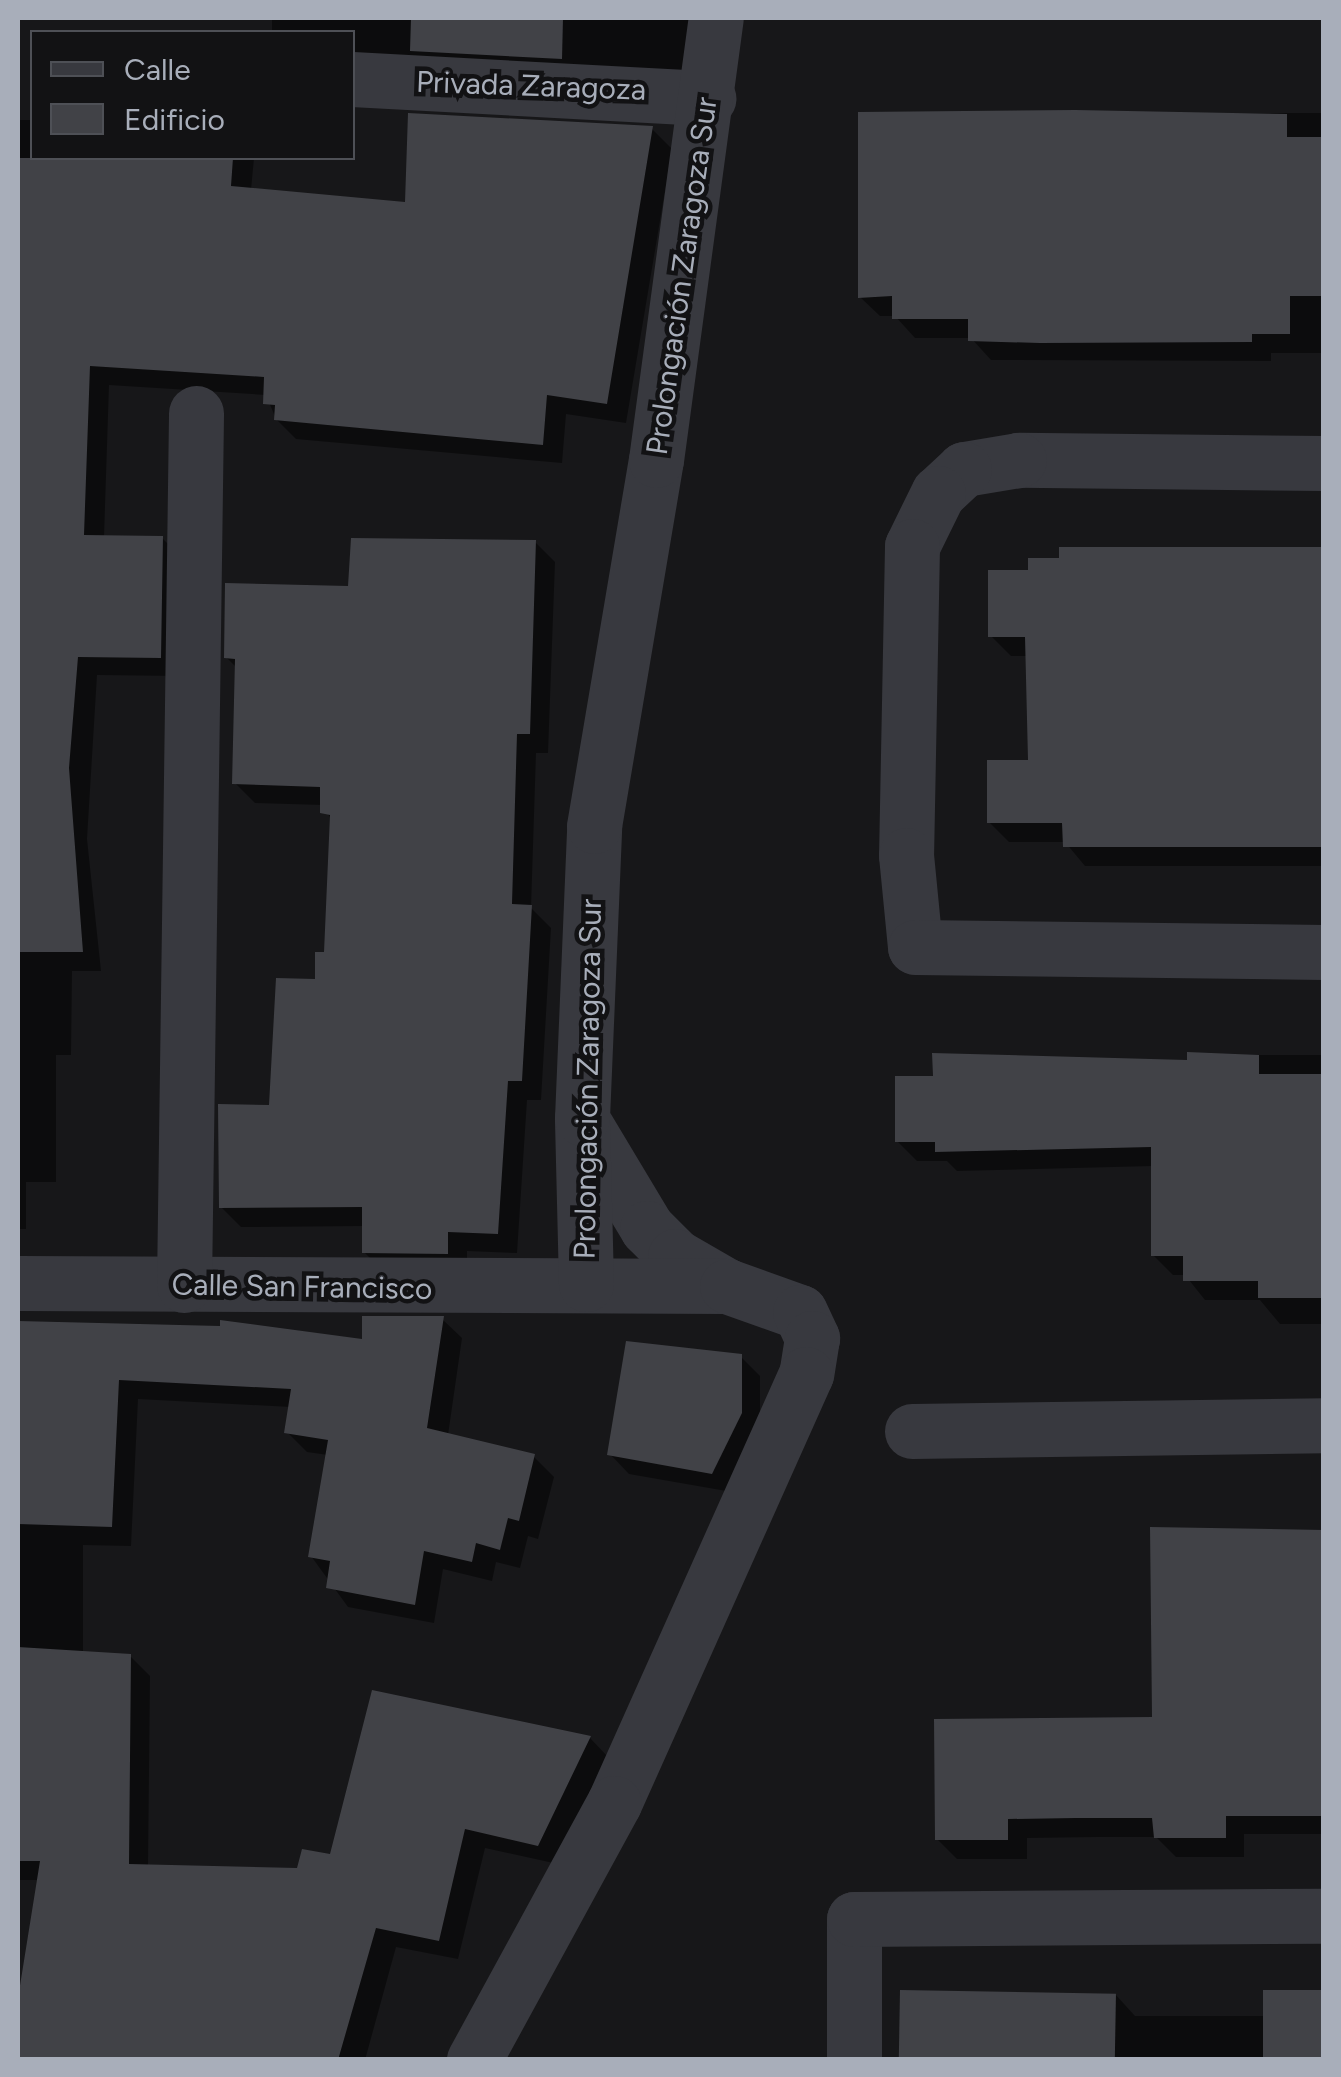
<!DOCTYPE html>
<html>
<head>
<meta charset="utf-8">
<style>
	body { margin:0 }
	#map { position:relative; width:1341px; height:2077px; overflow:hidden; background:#171719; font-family:Figtree,sans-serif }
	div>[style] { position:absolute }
	.shadow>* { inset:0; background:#0007 }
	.building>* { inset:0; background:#414247; transform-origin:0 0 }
	.minor>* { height:55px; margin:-27.5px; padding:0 27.5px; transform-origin:27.5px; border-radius:27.5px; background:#38393f }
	span { translate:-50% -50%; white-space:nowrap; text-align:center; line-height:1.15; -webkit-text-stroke:9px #121214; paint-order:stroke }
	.street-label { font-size:30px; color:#a8aeba }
	.frame { position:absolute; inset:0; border:20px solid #a8aeba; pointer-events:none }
	.legend { position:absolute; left:30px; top:30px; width:325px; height:130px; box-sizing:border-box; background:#121214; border:2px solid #4e5056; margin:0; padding:12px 18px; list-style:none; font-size:30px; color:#a8aeba }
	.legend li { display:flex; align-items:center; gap:20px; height:50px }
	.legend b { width:50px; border:2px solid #4e5056 }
</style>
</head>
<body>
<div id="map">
	<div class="shadow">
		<i style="clip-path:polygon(272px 18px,690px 18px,683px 83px,352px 78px,352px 32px,272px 32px)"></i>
		<i style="clip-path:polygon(1324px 113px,1324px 353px,1271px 353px,1271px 361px,991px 360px,971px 338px,915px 338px,895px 316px,880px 316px,860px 297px,860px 114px)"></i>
		<i style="clip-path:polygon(18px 120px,32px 120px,32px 158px,254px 158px,251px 190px,407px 205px,652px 129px,672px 149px,626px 423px,566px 414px,562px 463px,296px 439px,276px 419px,266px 395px,109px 385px,104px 537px,162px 538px,182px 558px,180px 676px,97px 675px,87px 839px,101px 971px,72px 971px,71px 1055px,56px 1055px,56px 1182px,26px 1182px,26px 1229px,18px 1229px)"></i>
		<i style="clip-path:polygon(535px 542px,555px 562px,548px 753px,536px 753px,531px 908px,551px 928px,541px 1100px,527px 1100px,517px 1253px,467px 1251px,467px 1272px,384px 1272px,364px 1252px,364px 1226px,241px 1227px,221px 1207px,271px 1108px,326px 955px,332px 821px,323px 805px,255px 803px,235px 783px,237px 668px,226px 657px,351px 589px)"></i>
		<i style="clip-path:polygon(1324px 548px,1324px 866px,1085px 866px,1065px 842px,1009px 842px,989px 822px,1031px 762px,1028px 656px,1011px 656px,991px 636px,1031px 572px)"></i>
		<i style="clip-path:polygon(1189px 1055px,1324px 1055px,1324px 1324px,1280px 1324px,1260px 1300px,1205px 1300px,1185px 1275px,1173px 1275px,1153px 1255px,1153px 1166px,957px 1171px,947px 1161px,917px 1161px,897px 1141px,1189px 1062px)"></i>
		<i style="clip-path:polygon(442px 1319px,462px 1338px,448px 1435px,534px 1457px,554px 1477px,538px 1539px,528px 1536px,520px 1568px,496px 1562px,492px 1581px,443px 1569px,434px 1623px,348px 1607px,311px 1556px,328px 1455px,307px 1452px,287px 1432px,291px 1407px,138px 1399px,131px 1546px,83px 1545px,83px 1653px,130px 1656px,150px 1676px,148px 1867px,299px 1871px,590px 1738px,609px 1758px,558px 1864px,485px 1848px,458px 1959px,396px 1947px,365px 2060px,18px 2060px,18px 2013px,40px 1880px,18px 1880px,18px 1322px,223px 1328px,364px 1342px)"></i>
		<i style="clip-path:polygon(740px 1356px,760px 1376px,760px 1434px,732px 1492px,629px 1474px,610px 1454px)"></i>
		<i style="clip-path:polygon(1324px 1532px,1324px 1834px,1244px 1834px,1244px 1857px,1176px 1857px,1156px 1837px,1098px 1837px,1027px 1838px,1027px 1859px,957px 1859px,937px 1839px,1155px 1719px)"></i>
		<i style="clip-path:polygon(1115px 1994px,1135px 2016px,1264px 2016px,1324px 2060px,903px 2060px)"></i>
	</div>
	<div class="building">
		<i style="clip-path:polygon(411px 18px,563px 18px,562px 59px,410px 51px)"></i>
		<i style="clip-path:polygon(1075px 110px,1287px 114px,1287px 137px,1324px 137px,1324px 296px,1290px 296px,1290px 334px,1252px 334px,1252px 342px,1040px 343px,968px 341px,968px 319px,892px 319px,892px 296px,858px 298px,858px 112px)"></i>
		<i style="clip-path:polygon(408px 113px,653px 126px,607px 404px,547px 395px,543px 445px,274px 420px,275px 405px,263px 404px,264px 377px,90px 366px,84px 535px,163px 536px,161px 658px,78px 657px,69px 768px,83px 952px,18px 952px,18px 158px,233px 158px,231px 186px,405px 202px)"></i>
		<i style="clip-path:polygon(351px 538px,536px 540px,530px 734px,517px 734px,512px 904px,532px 905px,522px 1081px,508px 1081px,498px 1234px,448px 1232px,448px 1254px,362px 1253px,362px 1207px,219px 1208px,218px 1104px,269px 1105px,276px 978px,315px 979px,315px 952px,324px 952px,330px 815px,320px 813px,320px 787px,232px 784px,235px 659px,224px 658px,225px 583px,348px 586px)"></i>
		<i style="clip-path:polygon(1059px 547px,1324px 547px,1324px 847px,1063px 847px,1062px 823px,987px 823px,987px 760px,1028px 760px,1025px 637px,988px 637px,988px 570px,1028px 570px,1028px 558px,1059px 558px)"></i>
		<i style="clip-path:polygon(1187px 1052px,1259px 1055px,1259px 1074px,1324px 1074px,1324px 1298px,1258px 1298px,1258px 1281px,1183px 1281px,1183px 1256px,1151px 1256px,1151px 1147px,935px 1152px,935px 1142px,895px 1142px,895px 1076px,933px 1076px,932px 1053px,1187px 1060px)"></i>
		<i style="clip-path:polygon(362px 1316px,444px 1316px,427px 1428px,535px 1454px,519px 1521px,508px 1518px,500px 1550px,476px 1543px,472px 1562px,424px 1551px,415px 1605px,326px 1588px,330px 1561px,308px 1557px,328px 1440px,284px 1433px,291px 1389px,119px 1380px,112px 1527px,18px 1524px,18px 1321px,220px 1326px,220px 1320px,362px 1339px)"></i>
		<i style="clip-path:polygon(626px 1341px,742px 1354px,742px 1413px,712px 1474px,607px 1455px)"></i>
		<i style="clip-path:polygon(1150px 1527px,1324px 1530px,1324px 1816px,1226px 1816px,1226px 1838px,1154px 1838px,1152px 1818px,1076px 1818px,1008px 1819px,1008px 1840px,935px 1840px,934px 1719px,1152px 1717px)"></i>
		<i style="clip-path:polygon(18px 1647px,131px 1654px,129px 1864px,297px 1868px,302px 1849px,330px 1854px,372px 1690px,591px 1736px,538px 1846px,465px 1829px,439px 1941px,376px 1928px,338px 2060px,18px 2060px,18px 1998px,40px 1861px,18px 1861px)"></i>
		<i style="left:900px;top:1990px;width:216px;height:70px;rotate:1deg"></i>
		<i style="left:1263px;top:1990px;width:61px;height:70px"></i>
	</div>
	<div class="minor">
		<i style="left:352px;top:79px;width:357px;rotate:3.1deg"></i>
		<i style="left:1324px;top:463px;width:305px;rotate:-179.4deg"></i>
		<i style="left:1019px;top:460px;width:56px;rotate:170.7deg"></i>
		<i style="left:964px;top:469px;width:35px;rotate:137deg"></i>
		<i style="left:938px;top:493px;width:59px;rotate:116.1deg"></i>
		<i style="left:912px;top:546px;width:309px;rotate:91.1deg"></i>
		<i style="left:906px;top:855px;width:92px;rotate:84.4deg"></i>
		<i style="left:915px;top:947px;width:409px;rotate:0.7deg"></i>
		<i style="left:587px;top:1128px;width:117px;rotate:59deg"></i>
		<i style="left:647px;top:1228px;width:40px;rotate:45deg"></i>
		<i style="left:675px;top:1256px;width:60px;rotate:30deg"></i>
		<i style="left:18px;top:1283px;width:709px;rotate:0.24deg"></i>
		<i style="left:727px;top:1286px;width:77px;rotate:19.6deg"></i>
		<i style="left:800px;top:1312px;width:29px;rotate:65deg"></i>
		<i style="left:812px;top:1338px;width:36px;rotate:99deg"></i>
		<i style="left:806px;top:1374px;width:470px;rotate:114.1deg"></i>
		<i style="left:614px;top:1803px;width:293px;rotate:118.6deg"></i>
		<i style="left:586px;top:1284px;width:166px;rotate:-91.4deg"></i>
		<i style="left:582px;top:1118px;width:292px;rotate:-87.6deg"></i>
		<i style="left:594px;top:826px;width:371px;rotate:-80.4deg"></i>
		<i style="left:656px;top:460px;width:446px;rotate:-82.3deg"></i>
		<i style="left:184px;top:1285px;width:872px;rotate:-89.21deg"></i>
		<i style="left:912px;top:1431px;width:412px;rotate:-0.8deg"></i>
		<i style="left:854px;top:2060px;width:141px;rotate:-90deg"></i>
		<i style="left:854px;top:1919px;width:470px;rotate:-0.4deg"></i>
	</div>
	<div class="street-label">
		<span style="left:531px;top:86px;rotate:2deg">Privada Zaragoza</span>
		<span style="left:682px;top:276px;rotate:-82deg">Prolongación Zaragoza Sur</span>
		<span style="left:588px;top:1079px;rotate:-89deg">Prolongación Zaragoza Sur</span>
		<span style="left:302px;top:1287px;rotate:1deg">Calle San Francisco</span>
	</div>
	<div class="frame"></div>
	<ul class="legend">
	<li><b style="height:12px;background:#38393f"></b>Calle</li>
	<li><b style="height:28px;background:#414247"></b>Edificio</li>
	</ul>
</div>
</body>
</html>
